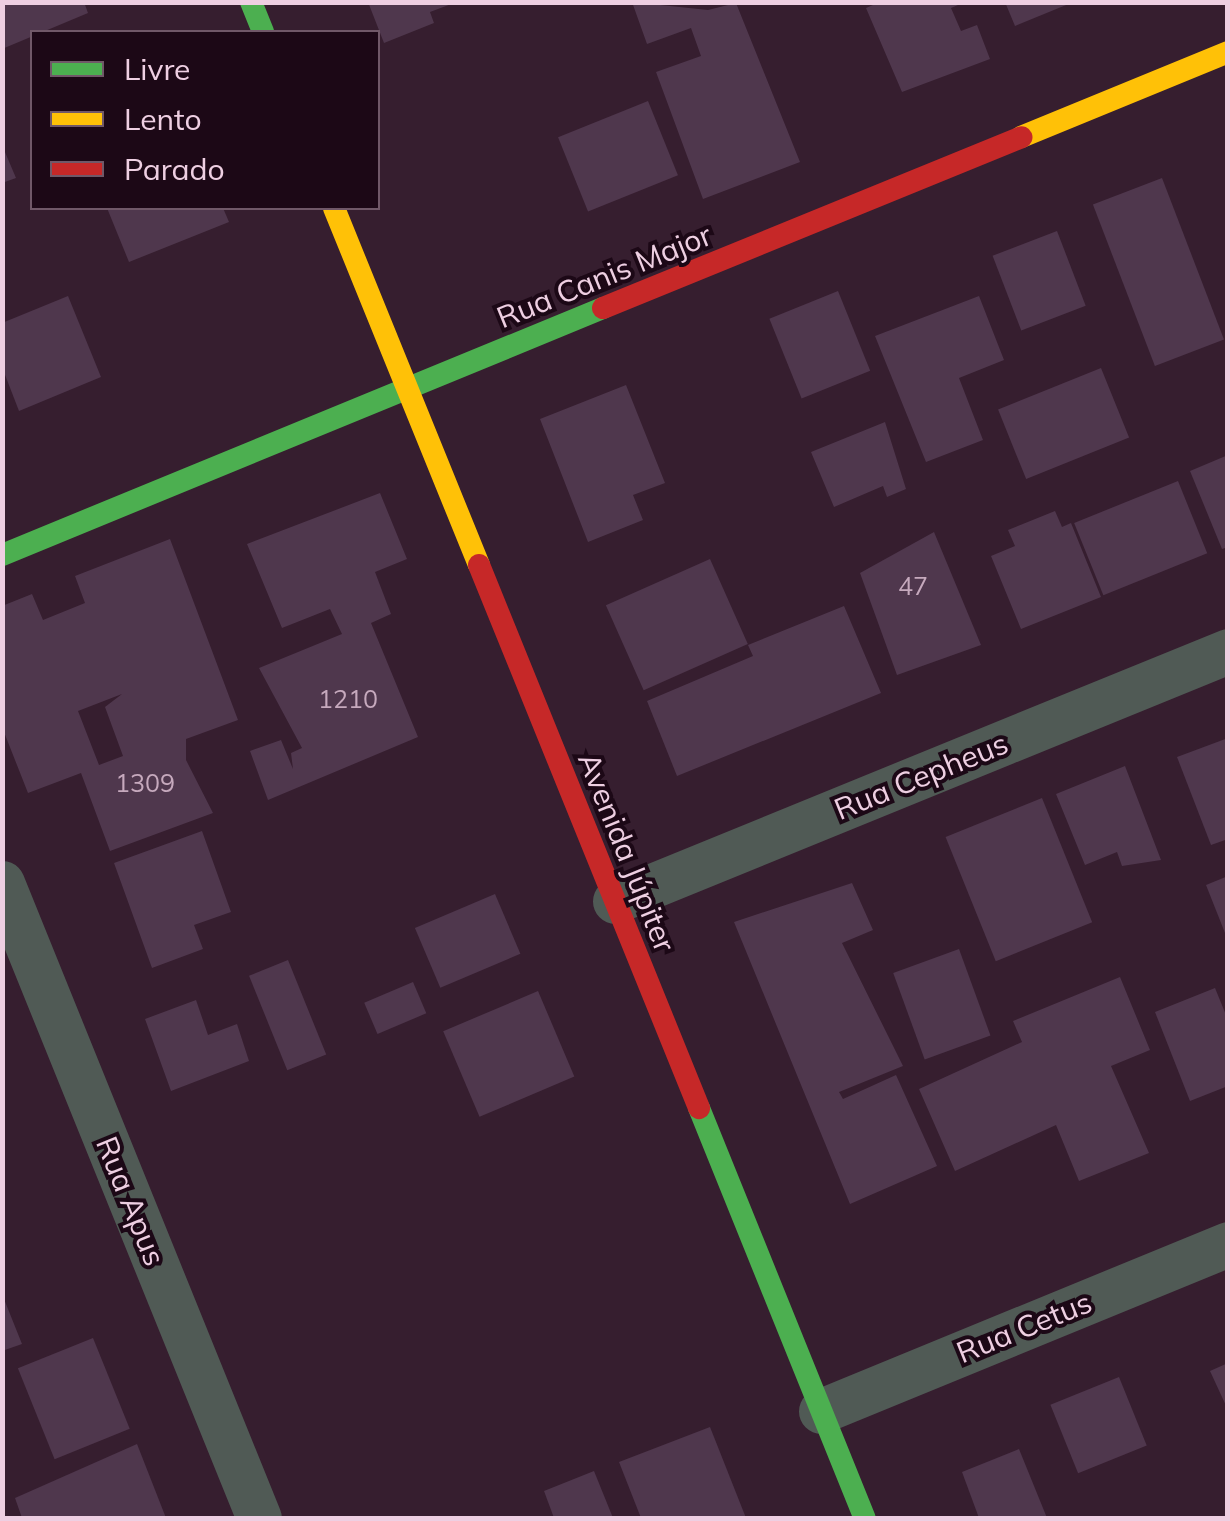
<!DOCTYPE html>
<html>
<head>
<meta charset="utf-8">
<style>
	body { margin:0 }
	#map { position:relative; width:1230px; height:1521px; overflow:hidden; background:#361e2f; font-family:Mulish,sans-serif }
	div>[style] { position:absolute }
	.building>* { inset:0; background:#4f374d; transform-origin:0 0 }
	.street>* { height:45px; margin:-22.5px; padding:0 22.5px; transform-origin:22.5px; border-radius:22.5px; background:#505a55 }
	.fast>* { height:22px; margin:-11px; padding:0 11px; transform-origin:11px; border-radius:11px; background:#4caf50 }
	.slow>* { height:22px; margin:-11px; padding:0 11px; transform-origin:11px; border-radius:11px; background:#ffc107 }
	.jam>* { height:22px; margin:-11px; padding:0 11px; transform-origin:11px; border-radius:11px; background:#c62828 }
	span { translate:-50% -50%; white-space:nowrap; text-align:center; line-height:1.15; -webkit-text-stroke:8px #1c0816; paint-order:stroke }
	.number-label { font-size:25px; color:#c6a9bd }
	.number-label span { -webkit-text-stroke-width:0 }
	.street-label { font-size:30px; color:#eecfe2 }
	.frame { position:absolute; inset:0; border:5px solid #eecfe2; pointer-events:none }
	.legend { position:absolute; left:30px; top:30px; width:350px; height:180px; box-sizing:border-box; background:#1c0816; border:2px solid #705868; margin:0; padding:12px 18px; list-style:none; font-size:30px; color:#eecfe2 }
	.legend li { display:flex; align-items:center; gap:20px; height:50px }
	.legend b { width:50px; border:2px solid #705868 }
</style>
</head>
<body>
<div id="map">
	<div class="building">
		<i style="clip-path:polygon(2px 2px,84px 2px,88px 13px,2px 49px)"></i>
		<i style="clip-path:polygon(368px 2px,454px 2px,454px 3px,430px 12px,434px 23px,384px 43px)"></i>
		<i style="clip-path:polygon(632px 2px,708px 10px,736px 3px,800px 162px,703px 199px,656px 72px,701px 56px,691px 28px,647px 44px)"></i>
		<i style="clip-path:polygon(880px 2px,965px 2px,951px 8px,961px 31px,977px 25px,990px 59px,902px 92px,866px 8px)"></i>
		<i style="clip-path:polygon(1005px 2px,1071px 2px,1071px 3px,1015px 26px)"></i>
		<i style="left:648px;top:101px;width:80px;height:97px;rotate:68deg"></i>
		<i style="clip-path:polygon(2px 145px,16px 178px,2px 183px)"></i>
		<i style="left:1162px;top:178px;width:173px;height:74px;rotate:69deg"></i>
		<i style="clip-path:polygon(107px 208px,223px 208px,229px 222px,129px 262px)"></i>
		<i style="left:1057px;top:231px;width:80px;height:69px;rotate:69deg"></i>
		<i style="left:838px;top:291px;width:86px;height:74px;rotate:68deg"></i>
		<i style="clip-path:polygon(68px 296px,101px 377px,19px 411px,2px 367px,2px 323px)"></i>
		<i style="clip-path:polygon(979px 296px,1004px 360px,959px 378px,983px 440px,926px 462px,875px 336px)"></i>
		<i style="left:1101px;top:368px;width:75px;height:111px;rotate:68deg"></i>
		<i style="clip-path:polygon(626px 385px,665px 483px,633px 495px,643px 520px,588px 542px,540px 419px)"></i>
		<i style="clip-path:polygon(885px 422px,906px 489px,887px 497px,883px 486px,834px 507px,811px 452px)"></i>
		<i style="clip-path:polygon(1228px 455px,1228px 547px,1222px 549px,1190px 471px)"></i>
		<i style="left:1178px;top:481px;width:78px;height:112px;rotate:68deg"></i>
		<i style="clip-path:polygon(380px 493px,407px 559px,375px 572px,391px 614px,371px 623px,418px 737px,268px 800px,250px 751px,281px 740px,293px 769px,291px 753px,302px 748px,259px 668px,342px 634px,330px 609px,282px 628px,247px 544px)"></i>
		<i style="clip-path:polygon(1055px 511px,1062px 527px,1071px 523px,1101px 597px,1021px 629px,991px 556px,1015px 546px,1008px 530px)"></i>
		<i style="clip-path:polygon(934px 532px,981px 645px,897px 675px,860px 573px)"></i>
		<i style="clip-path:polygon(evenodd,170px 539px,238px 720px,186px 739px,186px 760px,213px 813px,110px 851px,81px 773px,28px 793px,2px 727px,2px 606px,32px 594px,43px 620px,85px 603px,75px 576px,170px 539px,122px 694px,105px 707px,123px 756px,99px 765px,78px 711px,122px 694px)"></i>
		<i style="left:710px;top:559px;width:93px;height:114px;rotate:66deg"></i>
		<i style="clip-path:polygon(844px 606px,881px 693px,677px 776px,647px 701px,753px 656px,748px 645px)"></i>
		<i style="clip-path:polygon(1228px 738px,1228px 839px,1211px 845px,1177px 757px)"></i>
		<i style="clip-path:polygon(1125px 766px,1161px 860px,1122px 866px,1117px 852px,1085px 865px,1056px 794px)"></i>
		<i style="left:1042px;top:798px;width:134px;height:104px;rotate:68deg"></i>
		<i style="clip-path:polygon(202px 831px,231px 912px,194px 925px,203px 949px,152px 968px,114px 863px)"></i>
		<i style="clip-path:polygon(1228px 876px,1228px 938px,1227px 938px,1206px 885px)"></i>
		<i style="clip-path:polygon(852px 883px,873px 930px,842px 943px,903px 1066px,839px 1092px,843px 1099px,896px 1075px,937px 1166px,850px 1204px,734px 922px)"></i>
		<i style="left:495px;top:894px;width:65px;height:87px;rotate:67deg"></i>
		<i style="left:959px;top:949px;width:92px;height:70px;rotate:70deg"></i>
		<i style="left:288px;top:960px;width:102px;height:42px;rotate:68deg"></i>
		<i style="clip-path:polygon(1120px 977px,1150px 1050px,1111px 1066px,1149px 1153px,1079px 1181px,1056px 1125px,955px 1171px,919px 1089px,1022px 1042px,1013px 1021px)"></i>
		<i style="left:413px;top:982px;width:34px;height:53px;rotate:67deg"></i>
		<i style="clip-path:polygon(1215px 988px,1228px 1020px,1228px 1086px,1190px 1101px,1155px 1012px)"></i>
		<i style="left:538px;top:991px;width:93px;height:103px;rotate:67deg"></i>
		<i style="clip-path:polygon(196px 1000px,208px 1035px,237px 1024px,249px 1061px,171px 1091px,145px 1019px)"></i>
		<i style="clip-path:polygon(2px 1294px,22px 1344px,2px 1351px)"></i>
		<i style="left:93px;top:1338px;width:98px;height:81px;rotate:68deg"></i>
		<i style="clip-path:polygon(1228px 1363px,1228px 1410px,1210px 1371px)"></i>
		<i style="left:1119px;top:1377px;width:74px;height:74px;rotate:68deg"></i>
		<i style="clip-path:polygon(710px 1427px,746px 1518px,641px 1518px,619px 1462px)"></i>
		<i style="clip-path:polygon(137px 1444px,166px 1518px,22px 1518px,15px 1498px)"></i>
		<i style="clip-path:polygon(1019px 1449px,1047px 1518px,979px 1518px,962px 1472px)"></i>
		<i style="clip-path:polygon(594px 1471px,613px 1518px,554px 1518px,544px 1491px)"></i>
	</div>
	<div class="street">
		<i style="left:2px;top:883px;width:685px;rotate:67.97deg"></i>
		<i style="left:615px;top:901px;width:662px;rotate:-22.19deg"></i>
		<i style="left:821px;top:1411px;width:440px;rotate:-22.3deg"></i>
	</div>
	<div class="fast">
		<i style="left:251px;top:2px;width:32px;rotate:68deg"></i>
		<i style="left:2px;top:555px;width:650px;rotate:-22.34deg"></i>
		<i style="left:699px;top:1108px;width:442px;rotate:68deg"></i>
	</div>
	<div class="slow">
		<i style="left:1021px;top:137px;width:224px;rotate:-22.3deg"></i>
		<i style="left:334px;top:208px;width:385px;rotate:67.9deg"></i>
	</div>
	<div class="jam">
		<i style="left:603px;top:308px;width:452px;rotate:-22.2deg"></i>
		<i style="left:479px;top:565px;width:586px;rotate:67.94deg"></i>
	</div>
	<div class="number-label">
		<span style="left:913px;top:586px">47</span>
		<span style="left:348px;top:699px">1210</span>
		<span style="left:145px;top:783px">1309</span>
	</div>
	<div class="street-label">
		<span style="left:604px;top:276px;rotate:-22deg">Rua Canis Major</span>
		<span style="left:921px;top:776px;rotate:-22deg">Rua Cepheus</span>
		<span style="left:627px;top:852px;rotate:68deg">Avenida Júpiter</span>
		<span style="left:131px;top:1201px;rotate:68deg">Rua Apus</span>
		<span style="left:1024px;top:1327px;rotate:-22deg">Rua Cetus</span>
	</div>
	<div class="frame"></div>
	<ul class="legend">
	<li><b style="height:12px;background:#4caf50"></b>Livre</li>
	<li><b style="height:12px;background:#ffc107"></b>Lento</li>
	<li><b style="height:12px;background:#c62828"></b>Parado</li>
	</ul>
</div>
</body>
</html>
